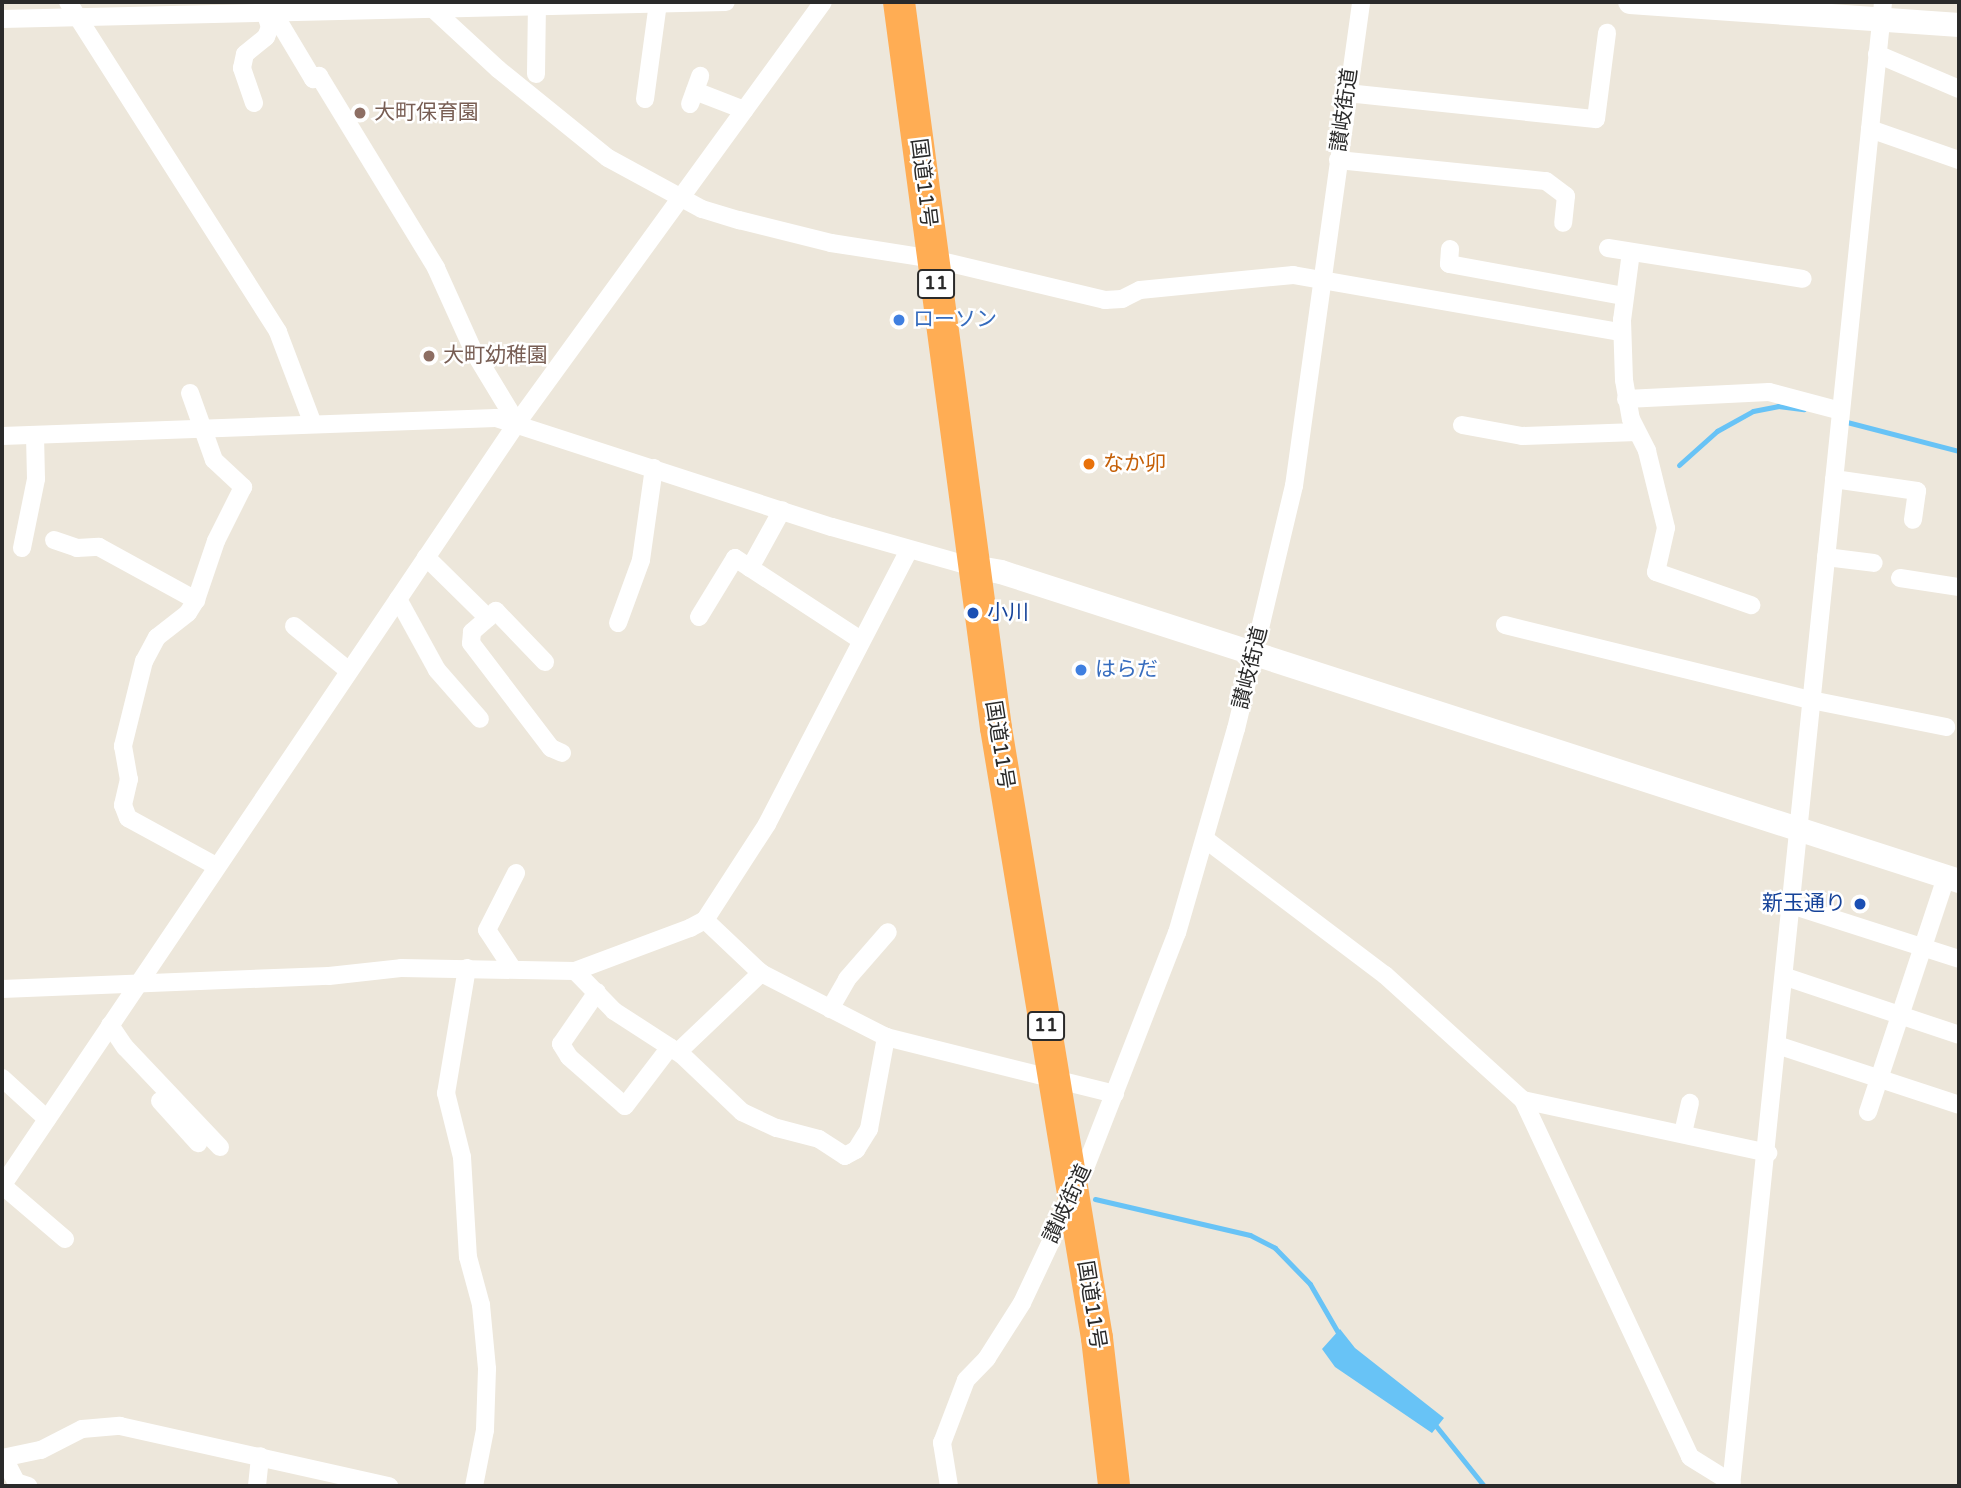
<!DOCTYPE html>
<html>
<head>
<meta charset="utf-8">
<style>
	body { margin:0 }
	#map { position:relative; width:1961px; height:1488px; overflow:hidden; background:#ede7db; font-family:"Varela Round","Noto Sans JP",sans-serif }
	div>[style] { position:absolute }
	.water>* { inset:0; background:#68c3f6 }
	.stream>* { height:5px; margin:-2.5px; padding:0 2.5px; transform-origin:2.5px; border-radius:2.5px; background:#68c3f6 }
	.street>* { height:18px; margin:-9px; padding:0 9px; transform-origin:9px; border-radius:9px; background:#fff }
	.secondary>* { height:24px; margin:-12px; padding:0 12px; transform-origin:12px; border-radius:12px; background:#fff }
	.highway>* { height:32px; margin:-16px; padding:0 16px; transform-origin:16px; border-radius:16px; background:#ffad54 }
	.dots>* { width:19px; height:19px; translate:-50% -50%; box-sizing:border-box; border:4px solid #fff; border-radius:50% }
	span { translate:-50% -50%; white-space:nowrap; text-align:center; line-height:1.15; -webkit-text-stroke:5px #fff; paint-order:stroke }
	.shield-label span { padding:2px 5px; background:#fff; border:2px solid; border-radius:5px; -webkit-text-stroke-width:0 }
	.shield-label { font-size:19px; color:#2a2a2a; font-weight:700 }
	.street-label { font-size:21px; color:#2a2a2a }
	.education-label { font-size:21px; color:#785e54 }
	.left { translate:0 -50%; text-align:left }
	.shop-label { font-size:21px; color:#366cbe }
	.food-label { font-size:21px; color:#c56008 }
	.transit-label { font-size:21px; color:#164399 }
	.right { translate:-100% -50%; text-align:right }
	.frame { position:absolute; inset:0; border:4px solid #2a2a2a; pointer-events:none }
</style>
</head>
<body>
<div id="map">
	<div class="water">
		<i style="clip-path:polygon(1340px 1329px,1355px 1348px,1444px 1418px,1432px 1433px,1335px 1367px,1322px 1349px)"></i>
	</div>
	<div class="stream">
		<i style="left:1843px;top:421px;width:120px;rotate:14.5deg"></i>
		<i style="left:1679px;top:465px;width:51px;rotate:-41.8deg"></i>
		<i style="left:1717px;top:431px;width:41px;rotate:-29.1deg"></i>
		<i style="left:1753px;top:411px;width:25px;rotate:-11deg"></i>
		<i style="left:1778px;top:406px;width:26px;rotate:7deg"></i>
		<i style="left:1095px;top:1199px;width:159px;rotate:13.1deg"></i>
		<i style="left:1250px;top:1235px;width:28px;rotate:27deg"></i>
		<i style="left:1275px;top:1248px;width:50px;rotate:45.8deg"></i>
		<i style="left:1310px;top:1284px;width:60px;rotate:60deg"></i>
		<i style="left:1432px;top:1421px;width:83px;rotate:51.3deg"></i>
	</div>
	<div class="street">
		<i style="left:68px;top:2px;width:391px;rotate:57.5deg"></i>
		<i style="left:278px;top:332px;width:98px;rotate:69.2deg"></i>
		<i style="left:267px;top:2px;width:90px;rotate:59.1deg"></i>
		<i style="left:313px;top:79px;width:7px;rotate:-27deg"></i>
		<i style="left:319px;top:76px;width:225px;rotate:58.6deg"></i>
		<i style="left:436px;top:268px;width:92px;rotate:65.7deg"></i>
		<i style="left:474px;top:352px;width:83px;rotate:58.8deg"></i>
		<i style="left:432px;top:8px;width:90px;rotate:42.7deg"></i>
		<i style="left:498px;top:69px;width:141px;rotate:39deg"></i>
		<i style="left:608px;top:158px;width:107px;rotate:28.5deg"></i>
		<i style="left:702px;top:209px;width:39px;rotate:17deg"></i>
		<i style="left:739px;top:220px;width:95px;rotate:14deg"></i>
		<i style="left:831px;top:243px;width:103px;rotate:8.9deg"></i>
		<i style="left:933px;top:259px;width:177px;rotate:13.4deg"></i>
		<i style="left:1105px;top:300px;width:17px;rotate:-3deg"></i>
		<i style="left:1122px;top:299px;width:20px;rotate:-27deg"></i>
		<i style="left:1140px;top:290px;width:154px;rotate:-5.6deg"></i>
		<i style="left:1293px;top:275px;width:333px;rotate:9.9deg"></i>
		<i style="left:2px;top:19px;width:724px;rotate:-1.35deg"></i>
		<i style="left:1877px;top:54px;width:89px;rotate:23.1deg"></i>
		<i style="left:536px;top:74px;width:69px;rotate:-89.2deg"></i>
		<i style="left:695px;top:91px;width:53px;rotate:21.2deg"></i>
		<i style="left:1347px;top:93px;width:250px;rotate:6deg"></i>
		<i style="left:1596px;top:119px;width:87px;rotate:-82.7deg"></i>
		<i style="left:645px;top:99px;width:97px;rotate:-82.3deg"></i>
		<i style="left:254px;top:103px;width:37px;rotate:-109deg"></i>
		<i style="left:242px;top:68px;width:14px;rotate:-78deg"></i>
		<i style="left:245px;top:54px;width:27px;rotate:-39deg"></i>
		<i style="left:266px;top:37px;width:11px;rotate:-68deg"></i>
		<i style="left:270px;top:27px;width:13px;rotate:-108deg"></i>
		<i style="left:690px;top:104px;width:30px;rotate:-70deg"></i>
		<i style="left:1870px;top:129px;width:94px;rotate:19.2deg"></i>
		<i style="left:1338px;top:160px;width:209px;rotate:5.8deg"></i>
		<i style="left:1546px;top:181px;width:25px;rotate:37deg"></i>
		<i style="left:1566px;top:196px;width:27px;rotate:96deg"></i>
		<i style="left:1608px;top:248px;width:197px;rotate:9deg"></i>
		<i style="left:1450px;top:249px;width:15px;rotate:94deg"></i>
		<i style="left:1449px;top:264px;width:178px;rotate:10.4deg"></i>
		<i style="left:1631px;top:252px;width:69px;rotate:97.5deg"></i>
		<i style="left:1622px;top:320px;width:60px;rotate:88.1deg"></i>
		<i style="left:1624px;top:380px;width:40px;rotate:80deg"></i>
		<i style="left:1631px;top:419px;width:36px;rotate:63deg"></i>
		<i style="left:1647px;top:451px;width:79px;rotate:76.1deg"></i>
		<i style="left:1666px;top:528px;width:45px;rotate:102.8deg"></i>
		<i style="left:1656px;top:572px;width:101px;rotate:19.2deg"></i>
		<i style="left:190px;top:393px;width:71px;rotate:70.3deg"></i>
		<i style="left:214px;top:460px;width:40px;rotate:43deg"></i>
		<i style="left:243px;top:487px;width:60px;rotate:116.6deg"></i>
		<i style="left:216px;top:541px;width:62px;rotate:108.7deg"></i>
		<i style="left:196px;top:600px;width:15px;rotate:122deg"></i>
		<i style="left:188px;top:613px;width:39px;rotate:142deg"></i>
		<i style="left:157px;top:637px;width:27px;rotate:118deg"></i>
		<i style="left:144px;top:661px;width:88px;rotate:103.9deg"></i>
		<i style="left:123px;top:746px;width:34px;rotate:80deg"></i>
		<i style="left:129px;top:779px;width:27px;rotate:103deg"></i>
		<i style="left:123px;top:805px;width:14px;rotate:69deg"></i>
		<i style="left:128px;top:818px;width:100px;rotate:28.6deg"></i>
		<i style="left:1626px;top:399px;width:143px;rotate:-2.8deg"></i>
		<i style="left:1769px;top:392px;width:74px;rotate:14.8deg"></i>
		<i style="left:1462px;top:425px;width:61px;rotate:10.4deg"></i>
		<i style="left:1522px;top:436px;width:115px;rotate:-2deg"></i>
		<i style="left:2px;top:436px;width:494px;rotate:-2.1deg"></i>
		<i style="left:496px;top:418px;width:353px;rotate:18deg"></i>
		<i style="left:832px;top:527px;width:147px;rotate:15.8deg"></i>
		<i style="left:1834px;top:479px;width:84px;rotate:8.2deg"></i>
		<i style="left:1917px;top:491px;width:29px;rotate:98deg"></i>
		<i style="left:54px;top:540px;width:24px;rotate:19deg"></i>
		<i style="left:77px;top:548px;width:22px;rotate:-3deg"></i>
		<i style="left:99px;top:547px;width:111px;rotate:28.7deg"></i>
		<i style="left:22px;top:548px;width:70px;rotate:-78.5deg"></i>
		<i style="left:36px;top:479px;width:43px;rotate:-91.3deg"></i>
		<i style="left:426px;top:557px;width:87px;rotate:44.5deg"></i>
		<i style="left:1826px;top:557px;width:48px;rotate:7.1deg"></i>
		<i style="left:750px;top:568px;width:66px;rotate:-61.1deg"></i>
		<i style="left:1900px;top:578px;width:60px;rotate:8.7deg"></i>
		<i style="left:398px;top:599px;width:81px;rotate:61.2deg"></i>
		<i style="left:437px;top:670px;width:65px;rotate:48.7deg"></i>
		<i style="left:699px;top:617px;width:69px;rotate:-58.6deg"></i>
		<i style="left:735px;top:558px;width:150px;rotate:33.1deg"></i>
		<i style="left:618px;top:623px;width:67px;rotate:-69.9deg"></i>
		<i style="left:641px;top:560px;width:93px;rotate:-82deg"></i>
		<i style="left:1505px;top:625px;width:315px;rotate:13.8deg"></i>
		<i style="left:1811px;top:700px;width:138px;rotate:11.3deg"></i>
		<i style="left:294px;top:626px;width:71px;rotate:39.3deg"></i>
		<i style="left:545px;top:662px;width:71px;rotate:-133.9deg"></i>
		<i style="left:496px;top:611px;width:32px;rotate:139deg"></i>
		<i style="left:472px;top:632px;width:11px;rotate:95deg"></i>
		<i style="left:471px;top:643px;width:132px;rotate:52.7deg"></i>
		<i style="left:551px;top:748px;width:12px;rotate:24deg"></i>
		<i style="left:1205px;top:839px;width:226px;rotate:37.1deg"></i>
		<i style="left:1385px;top:975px;width:186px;rotate:42.2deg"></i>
		<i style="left:1523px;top:1100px;width:394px;rotate:64.9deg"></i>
		<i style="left:1690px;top:1457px;width:49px;rotate:31.8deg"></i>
		<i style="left:1791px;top:905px;width:176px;rotate:17.8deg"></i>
		<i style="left:705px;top:920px;width:77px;rotate:43.4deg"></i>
		<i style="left:761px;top:973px;width:140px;rotate:27.1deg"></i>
		<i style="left:886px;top:1037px;width:236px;rotate:14deg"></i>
		<i style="left:467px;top:968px;width:127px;rotate:99.5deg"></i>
		<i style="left:446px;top:1093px;width:66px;rotate:76deg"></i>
		<i style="left:462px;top:1157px;width:100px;rotate:86.6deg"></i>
		<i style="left:468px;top:1257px;width:50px;rotate:74.8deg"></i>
		<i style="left:481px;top:1305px;width:64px;rotate:84.6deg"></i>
		<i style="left:487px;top:1369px;width:61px;rotate:91.9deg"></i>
		<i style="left:485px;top:1430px;width:57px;rotate:101.1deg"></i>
		<i style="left:512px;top:968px;width:45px;rotate:-123.3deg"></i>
		<i style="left:487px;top:930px;width:64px;rotate:-63deg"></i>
		<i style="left:575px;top:971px;width:56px;rotate:45.7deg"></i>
		<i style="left:614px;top:1011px;width:81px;rotate:32.9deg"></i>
		<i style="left:682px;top:1055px;width:83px;rotate:43.5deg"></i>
		<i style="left:742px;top:1112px;width:38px;rotate:25deg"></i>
		<i style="left:777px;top:1128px;width:43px;rotate:14.7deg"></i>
		<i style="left:819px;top:1139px;width:31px;rotate:33deg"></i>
		<i style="left:845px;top:1156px;width:13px;rotate:-29deg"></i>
		<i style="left:856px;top:1150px;width:25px;rotate:-58deg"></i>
		<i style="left:869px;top:1129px;width:94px;rotate:-79.5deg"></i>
		<i style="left:1786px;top:977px;width:182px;rotate:18.5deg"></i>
		<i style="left:2px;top:989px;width:327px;rotate:-2.3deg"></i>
		<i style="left:329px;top:976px;width:72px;rotate:-6.3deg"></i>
		<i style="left:401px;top:968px;width:174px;rotate:1deg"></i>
		<i style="left:575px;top:971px;width:123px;rotate:-20.5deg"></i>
		<i style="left:690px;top:928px;width:17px;rotate:-28deg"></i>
		<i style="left:705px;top:920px;width:114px;rotate:-57.1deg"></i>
		<i style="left:767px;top:824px;width:309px;rotate:-62.6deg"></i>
		<i style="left:597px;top:992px;width:63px;rotate:124.7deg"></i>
		<i style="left:561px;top:1044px;width:15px;rotate:58deg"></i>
		<i style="left:569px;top:1057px;width:74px;rotate:41.2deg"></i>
		<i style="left:625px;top:1106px;width:74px;rotate:-52.7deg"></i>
		<i style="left:830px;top:1009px;width:34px;rotate:-60deg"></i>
		<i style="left:847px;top:979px;width:62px;rotate:-48.9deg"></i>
		<i style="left:110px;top:1025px;width:27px;rotate:56deg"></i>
		<i style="left:125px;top:1047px;width:138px;rotate:46.5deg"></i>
		<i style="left:1780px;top:1046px;width:188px;rotate:18.2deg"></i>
		<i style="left:678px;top:1052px;width:115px;rotate:-43.6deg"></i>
		<i style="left:2px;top:1078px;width:61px;rotate:42.3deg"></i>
		<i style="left:1523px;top:1100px;width:251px;rotate:12.2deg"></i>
		<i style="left:160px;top:1101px;width:57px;rotate:47.9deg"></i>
		<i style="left:1868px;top:1112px;width:248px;rotate:-71.6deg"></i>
		<i style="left:1683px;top:1133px;width:31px;rotate:-77deg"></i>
		<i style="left:2px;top:1185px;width:83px;rotate:40.6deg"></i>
		<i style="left:2px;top:1186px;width:921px;rotate:-55.98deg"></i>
		<i style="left:517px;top:423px;width:520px;rotate:-53.99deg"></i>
		<i style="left:2px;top:1458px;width:40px;rotate:-12deg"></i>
		<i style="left:41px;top:1450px;width:46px;rotate:-27.1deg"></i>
		<i style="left:82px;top:1429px;width:38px;rotate:-5deg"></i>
		<i style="left:120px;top:1426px;width:276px;rotate:12.6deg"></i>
		<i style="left:4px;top:1458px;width:27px;rotate:63deg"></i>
		<i style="left:16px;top:1482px;width:13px;rotate:18deg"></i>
		<i style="left:257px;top:1486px;width:30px;rotate:-84deg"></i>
		<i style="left:949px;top:1486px;width:44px;rotate:-99.2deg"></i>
		<i style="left:942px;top:1443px;width:67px;rotate:-69.1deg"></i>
		<i style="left:966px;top:1380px;width:30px;rotate:-46deg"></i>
		<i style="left:987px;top:1358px;width:65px;rotate:-57.5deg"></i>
		<i style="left:1022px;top:1303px;width:146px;rotate:-64.8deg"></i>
		<i style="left:1084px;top:1171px;width:256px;rotate:-68.7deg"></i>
		<i style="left:1177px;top:933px;width:212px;rotate:-73.9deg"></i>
		<i style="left:1236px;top:729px;width:250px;rotate:-76.6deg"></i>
		<i style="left:1294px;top:486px;width:489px;rotate:-82.1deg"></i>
		<i style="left:1731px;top:1486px;width:1492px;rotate:-84.15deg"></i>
	</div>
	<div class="secondary">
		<i style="left:1630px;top:2px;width:330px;rotate:4deg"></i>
		<i style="left:973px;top:567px;width:28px;rotate:10deg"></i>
		<i style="left:1001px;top:572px;width:1007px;rotate:17.88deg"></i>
	</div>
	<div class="highway">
		<i style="left:899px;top:2px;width:732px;rotate:82.39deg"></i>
		<i style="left:996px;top:728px;width:618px;rotate:80.6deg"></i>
		<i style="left:1097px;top:1338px;width:149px;rotate:83.4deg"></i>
	</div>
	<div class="dots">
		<i style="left:360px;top:113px;background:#8d6e63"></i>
		<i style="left:899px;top:320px;background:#3f7fe0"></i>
		<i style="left:429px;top:356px;background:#8d6e63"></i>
		<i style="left:1089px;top:464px;background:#e8710a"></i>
		<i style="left:973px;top:613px;background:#1a4fb4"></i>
		<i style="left:1081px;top:670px;background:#3f7fe0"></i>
		<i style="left:1860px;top:904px;background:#1a4fb4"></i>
	</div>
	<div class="shield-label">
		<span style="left:936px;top:284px">11</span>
		<span style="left:1046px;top:1026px">11</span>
	</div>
	<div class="street-label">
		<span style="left:1345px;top:110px;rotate:-82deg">讃岐街道</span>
		<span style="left:923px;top:183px;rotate:83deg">国道11号</span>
		<span style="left:1251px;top:668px;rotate:-76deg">讃岐街道</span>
		<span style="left:999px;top:745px;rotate:81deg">国道11号</span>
		<span style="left:1068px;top:1204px;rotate:-65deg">讃岐街道</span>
		<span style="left:1091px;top:1305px;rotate:81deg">国道11号</span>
	</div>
	<div class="education-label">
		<span class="left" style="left:374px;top:113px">大町保育園</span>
		<span class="left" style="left:443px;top:356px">大町幼稚園</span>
	</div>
	<div class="shop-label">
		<span class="left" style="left:913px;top:320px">ローソン</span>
		<span class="left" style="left:1095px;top:670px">はらだ</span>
	</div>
	<div class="food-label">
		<span class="left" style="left:1103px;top:464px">なか卯</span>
	</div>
	<div class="transit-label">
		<span class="left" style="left:987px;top:613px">小川</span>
		<span class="right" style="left:1846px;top:904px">新玉通り</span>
	</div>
	<div class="frame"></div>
</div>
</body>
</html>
